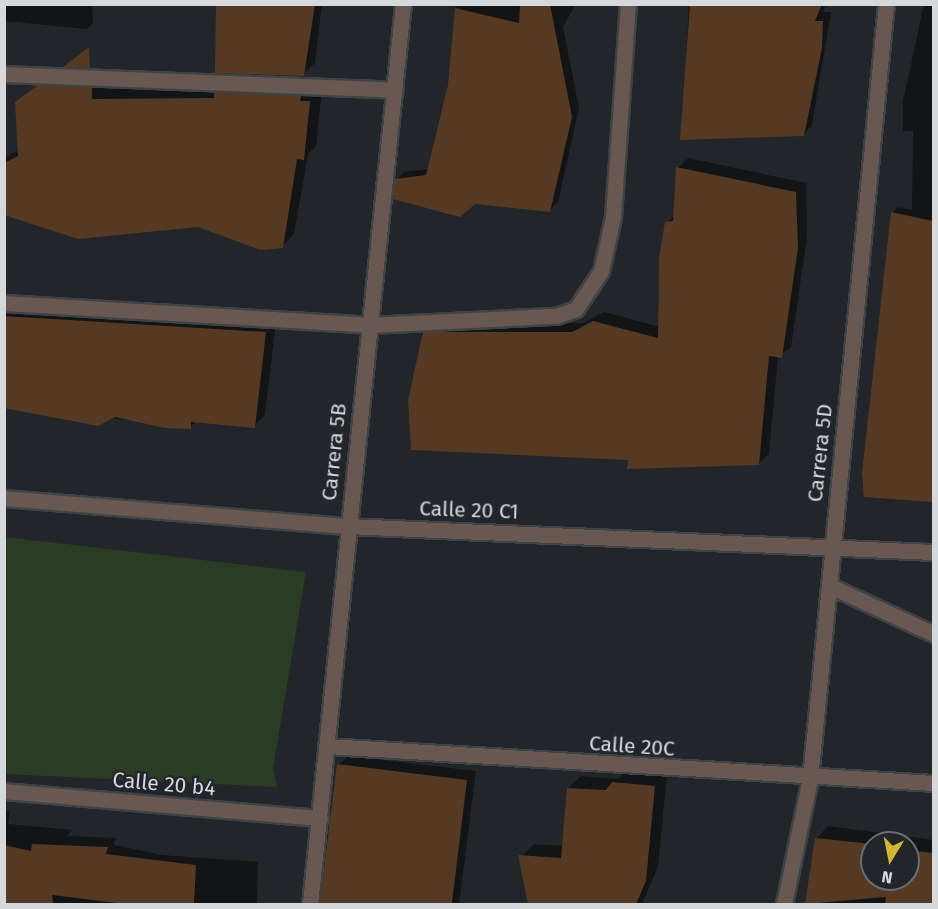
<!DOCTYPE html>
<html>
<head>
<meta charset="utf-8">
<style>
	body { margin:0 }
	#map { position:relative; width:938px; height:909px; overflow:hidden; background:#22262a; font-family:"Fira Sans",sans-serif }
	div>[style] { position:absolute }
	.green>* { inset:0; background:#2a3d24 }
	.shadow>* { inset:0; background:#0007 }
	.building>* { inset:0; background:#553922; transform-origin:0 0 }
	.roads { filter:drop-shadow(2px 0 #3f4346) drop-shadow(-2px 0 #3f4346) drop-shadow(0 2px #3f4346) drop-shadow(0 -2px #3f4346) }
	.minor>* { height:15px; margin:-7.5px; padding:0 7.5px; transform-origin:7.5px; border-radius:7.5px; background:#685851 }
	span { translate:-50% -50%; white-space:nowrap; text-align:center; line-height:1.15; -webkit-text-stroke:4.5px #22262a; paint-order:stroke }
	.street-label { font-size:21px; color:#d6d9dc }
	.frame { position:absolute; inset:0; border:6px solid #d6d9dc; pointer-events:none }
	.north { position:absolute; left:860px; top:831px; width:60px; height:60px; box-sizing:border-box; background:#22262a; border:2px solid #6a6e71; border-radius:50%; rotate:190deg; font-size:16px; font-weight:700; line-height:24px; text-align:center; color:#d6d9dc }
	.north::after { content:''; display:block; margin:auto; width:21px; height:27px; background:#d1b736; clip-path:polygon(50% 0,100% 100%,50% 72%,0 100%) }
</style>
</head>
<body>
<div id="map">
	<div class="green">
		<i style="clip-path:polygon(5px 537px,306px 572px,273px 768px,277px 787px,5px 774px)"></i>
	</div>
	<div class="shadow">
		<i style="clip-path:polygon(4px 4px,92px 4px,93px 23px,87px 29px,4px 21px)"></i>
		<i style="clip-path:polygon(217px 4px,322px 4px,315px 63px,303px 75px)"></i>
		<i style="clip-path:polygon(456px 4px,576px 4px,563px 27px,579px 108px,558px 202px,550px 210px,396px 180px,404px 172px,429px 169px,450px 85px)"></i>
		<i style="clip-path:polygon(689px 4px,826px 4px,823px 12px,831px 12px,812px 125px,803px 135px,682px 139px)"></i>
		<i style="clip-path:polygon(924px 4px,934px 4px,934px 501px,866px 496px,892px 213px,898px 207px,912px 210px,913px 131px,903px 131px,903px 101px)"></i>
		<i style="clip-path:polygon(103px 76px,104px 87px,322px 90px,316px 146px,308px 154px,294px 234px,282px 246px,198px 225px,4px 214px,4px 158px,19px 150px,17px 103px,45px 82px)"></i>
		<i style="clip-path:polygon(688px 158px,806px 183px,807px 237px,791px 347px,778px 356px,769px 454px,759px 463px,413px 449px,426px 368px,421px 333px,430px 323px,583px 323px,604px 312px,660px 327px,667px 223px,675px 215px,678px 168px)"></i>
		<i style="clip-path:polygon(4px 307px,276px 322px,265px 415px,254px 426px,197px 421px,190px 427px,4px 406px)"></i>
		<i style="clip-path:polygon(348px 756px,476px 771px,459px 904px,324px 904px,339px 765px)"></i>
		<i style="clip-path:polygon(625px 771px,667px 774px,658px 867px,642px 904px,531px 904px,522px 856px,534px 844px,563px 846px,568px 788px,581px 776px,618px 779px)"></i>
		<i style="clip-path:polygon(4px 811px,10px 811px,8px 824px,73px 830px,67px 836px,116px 838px,114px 845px,162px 855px,258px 862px,257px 904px,4px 904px)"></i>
		<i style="clip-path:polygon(evenodd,828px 826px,934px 840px,934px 904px,807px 904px,816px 839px,828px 826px,872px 843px,908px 843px,908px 879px,872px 879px,872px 843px)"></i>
	</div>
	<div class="building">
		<i style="clip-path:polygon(216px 4px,315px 4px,304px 76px,215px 73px)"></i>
		<i style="clip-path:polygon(520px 4px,550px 4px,572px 117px,550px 212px,475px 204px,460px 217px,393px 199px,395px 179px,426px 175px,448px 85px,455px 8px,519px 23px)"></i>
		<i style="clip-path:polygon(690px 4px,822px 4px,815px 21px,823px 21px,822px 48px,804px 136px,680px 140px)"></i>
		<i style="clip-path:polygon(89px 47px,90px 68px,63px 67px)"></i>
		<i style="clip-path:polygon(38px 85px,92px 87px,92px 99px,214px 98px,214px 92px,301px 96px,300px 101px,310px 101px,304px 160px,297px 159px,283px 248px,261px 250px,198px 227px,78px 239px,4px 215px,4px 163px,18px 156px,15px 102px)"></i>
		<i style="clip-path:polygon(676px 167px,796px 192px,798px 248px,782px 358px,769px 356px,759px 465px,627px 469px,628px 460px,411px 450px,408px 400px,423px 332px,572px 332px,593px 321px,658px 338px,659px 258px,665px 222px,673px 221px)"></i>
		<i style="clip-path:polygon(891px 212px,933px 221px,933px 502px,864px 497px,862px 473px)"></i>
		<i style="clip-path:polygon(4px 316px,266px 332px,255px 428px,191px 422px,191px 429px,165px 428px,115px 417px,98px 426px,4px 408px)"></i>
		<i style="left:337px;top:764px;width:131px;height:141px;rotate:7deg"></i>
		<i style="clip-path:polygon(612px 782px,655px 786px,646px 881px,636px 904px,528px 904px,518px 855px,561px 858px,567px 788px,606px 790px)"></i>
		<i style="clip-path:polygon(815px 838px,872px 844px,872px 879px,908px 879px,908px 850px,933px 853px,933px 904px,885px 904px,886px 897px,805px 904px)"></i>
		<i style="clip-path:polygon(32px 844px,108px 847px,106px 854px,196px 865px,194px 904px,125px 904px,52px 895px,53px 904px,4px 904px,4px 845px,31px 851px)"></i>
	</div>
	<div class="roads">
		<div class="minor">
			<i style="left:4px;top:74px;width:391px;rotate:2.3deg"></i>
			<i style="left:4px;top:303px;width:366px;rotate:3.4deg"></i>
			<i style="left:369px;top:325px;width:187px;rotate:-2.8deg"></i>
			<i style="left:556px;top:316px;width:21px;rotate:-19deg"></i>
			<i style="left:576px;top:309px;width:45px;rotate:-56.7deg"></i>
			<i style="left:601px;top:271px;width:55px;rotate:-77.5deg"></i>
			<i style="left:613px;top:217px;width:214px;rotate:-86deg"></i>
			<i style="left:4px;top:498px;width:344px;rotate:4.7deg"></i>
			<i style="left:347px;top:526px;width:588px;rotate:2.54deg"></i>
			<i style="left:830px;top:586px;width:115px;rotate:24.8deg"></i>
			<i style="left:327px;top:746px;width:608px;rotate:3.49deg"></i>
			<i style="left:4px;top:791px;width:317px;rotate:4.9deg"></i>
			<i style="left:310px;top:904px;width:905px;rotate:-84.1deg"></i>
			<i style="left:784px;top:904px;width:128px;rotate:-78.3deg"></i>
			<i style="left:810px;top:779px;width:779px;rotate:-84.4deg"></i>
		</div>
	</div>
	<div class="street-label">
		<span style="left:334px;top:452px;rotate:-84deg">Carrera 5B</span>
		<span style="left:820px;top:453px;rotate:-84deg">Carrera 5D</span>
		<span style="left:469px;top:510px;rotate:2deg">Calle 20 C1</span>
		<span style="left:632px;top:746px;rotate:4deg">Calle 20C</span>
		<span style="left:164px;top:784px;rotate:5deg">Calle 20 b4</span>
	</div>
	<div class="frame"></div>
	<div class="north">N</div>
</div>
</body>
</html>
